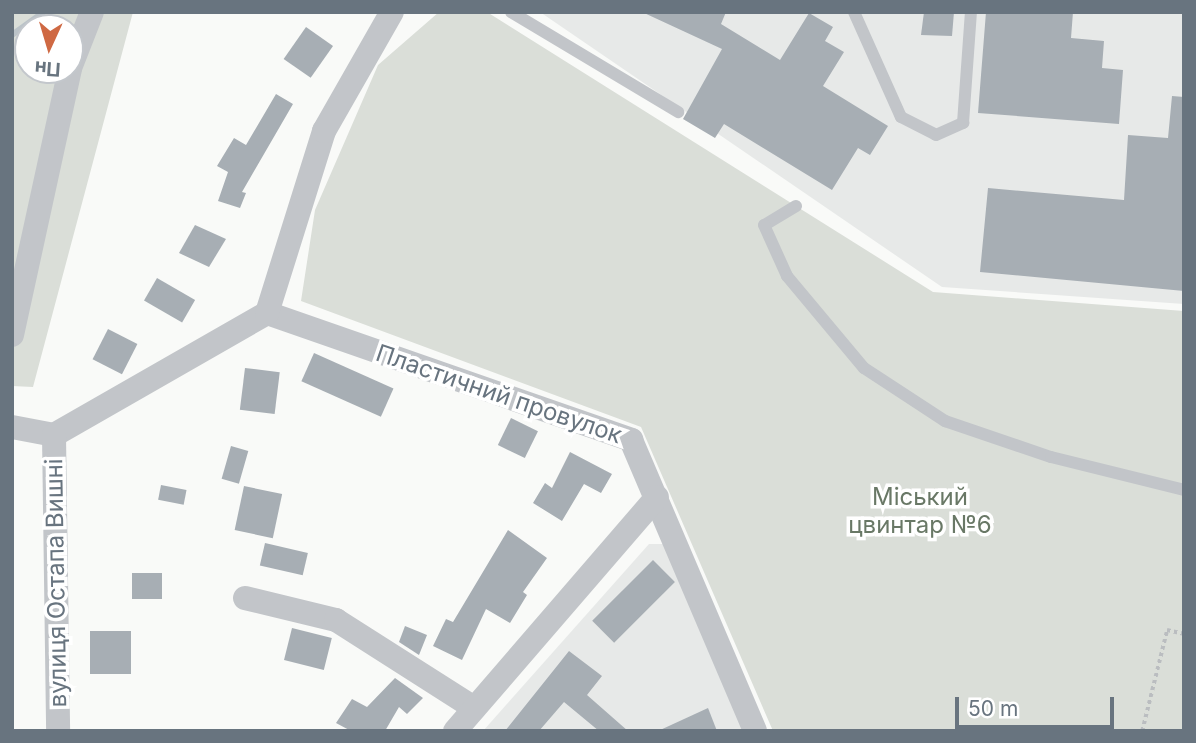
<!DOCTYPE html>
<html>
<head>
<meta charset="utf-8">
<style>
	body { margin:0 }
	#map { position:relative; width:1196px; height:743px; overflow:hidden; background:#f9faf8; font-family:Inter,sans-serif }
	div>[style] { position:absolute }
	.built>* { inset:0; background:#e7e9e8 }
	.green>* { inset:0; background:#daded8 }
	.stream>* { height:6px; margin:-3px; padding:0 3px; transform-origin:3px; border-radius:3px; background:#bbc3c8 }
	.building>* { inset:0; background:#a7aeb4; transform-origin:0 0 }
	.path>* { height:3.5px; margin-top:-1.75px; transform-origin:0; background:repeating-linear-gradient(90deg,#babdc0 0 3.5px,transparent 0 7px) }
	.lane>* { height:12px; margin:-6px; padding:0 6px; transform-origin:6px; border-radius:6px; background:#c2c5c9 }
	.street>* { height:24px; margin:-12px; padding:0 12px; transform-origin:12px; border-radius:12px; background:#c2c5c9 }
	span { translate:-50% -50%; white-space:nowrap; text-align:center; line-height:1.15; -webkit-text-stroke:7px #fff; paint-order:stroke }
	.street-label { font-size:24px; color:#68747f }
	.park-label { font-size:24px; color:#697866 }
	.frame { position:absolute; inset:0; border:14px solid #68747f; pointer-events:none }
	.north { position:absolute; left:14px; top:14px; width:70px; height:70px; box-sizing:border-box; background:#fff; border:2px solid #c3c7cc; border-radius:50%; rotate:184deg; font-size:19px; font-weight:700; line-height:28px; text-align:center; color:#68747f }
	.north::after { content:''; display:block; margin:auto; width:24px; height:32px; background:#cf6943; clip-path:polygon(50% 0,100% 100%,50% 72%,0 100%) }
	.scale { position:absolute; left:955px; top:697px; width:159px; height:32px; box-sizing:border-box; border:4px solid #68747f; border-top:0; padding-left:9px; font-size:21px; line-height:24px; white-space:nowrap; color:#68747f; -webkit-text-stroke:5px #fff; paint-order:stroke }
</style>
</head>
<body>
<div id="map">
	<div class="built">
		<i style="clip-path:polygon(540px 12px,1184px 12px,1184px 304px,942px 287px)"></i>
		<i style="clip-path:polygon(649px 544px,668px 544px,743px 731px,483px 731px)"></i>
	</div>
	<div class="green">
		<i style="clip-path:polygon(evenodd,12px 12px,133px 12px,33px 387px,12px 386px,12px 12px,28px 28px,70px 28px,70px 70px,28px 70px,28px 28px)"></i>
		<i style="clip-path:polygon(439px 12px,487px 12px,933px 292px,1184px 311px,1184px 731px,773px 731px,641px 427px,301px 301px,315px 210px,378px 65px)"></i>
	</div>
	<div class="stream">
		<i style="left:12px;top:35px;width:39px;rotate:-36deg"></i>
	</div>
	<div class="building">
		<i style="clip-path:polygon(642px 12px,726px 12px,721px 24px,780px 60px,809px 13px,833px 27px,825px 41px,844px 52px,823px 86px,888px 126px,870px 155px,858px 148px,832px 190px,724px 124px,715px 138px,683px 119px,722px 49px)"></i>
		<i style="clip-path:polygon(924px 12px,954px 12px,952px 36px,921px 35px)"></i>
		<i style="clip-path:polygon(986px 12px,1073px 12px,1071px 38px,1104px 41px,1102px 68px,1123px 70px,1119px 124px,978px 113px)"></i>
		<i style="left:306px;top:27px;width:33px;height:39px;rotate:35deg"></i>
		<i style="clip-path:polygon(276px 94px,293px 104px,242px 192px,246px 193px,240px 208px,218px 201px,228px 172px,217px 166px,234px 138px,246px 145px)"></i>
		<i style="clip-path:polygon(1172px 96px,1184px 97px,1184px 291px,980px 272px,988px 188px,1124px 200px,1128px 135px,1168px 138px)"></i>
		<i style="clip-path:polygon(195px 225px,226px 239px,209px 267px,179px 253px)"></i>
		<i style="left:157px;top:278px;width:44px;height:26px;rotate:30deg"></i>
		<i style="left:108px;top:329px;width:33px;height:34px;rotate:27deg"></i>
		<i style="left:314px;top:353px;width:87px;height:31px;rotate:24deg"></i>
		<i style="left:245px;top:368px;width:35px;height:42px;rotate:7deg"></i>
		<i style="left:511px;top:418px;width:30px;height:30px;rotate:26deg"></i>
		<i style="left:231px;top:446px;width:18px;height:34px;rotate:16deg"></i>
		<i style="clip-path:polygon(570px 452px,612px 474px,601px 493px,584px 484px,562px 521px,533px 503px,545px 483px,552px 488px)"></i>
		<i style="left:161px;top:485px;width:26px;height:15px;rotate:11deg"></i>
		<i style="left:244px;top:486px;width:39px;height:45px;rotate:12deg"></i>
		<i style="clip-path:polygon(508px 530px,547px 558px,523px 592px,527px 595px,510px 623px,486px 609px,462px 660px,433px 646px,446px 619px,453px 622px)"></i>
		<i style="left:265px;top:543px;width:44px;height:23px;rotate:13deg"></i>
		<i style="left:653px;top:560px;width:31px;height:86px;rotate:45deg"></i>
		<i style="left:132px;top:573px;width:30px;height:26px"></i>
		<i style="clip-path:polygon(405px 626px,427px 635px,419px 655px,399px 642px)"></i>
		<i style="left:292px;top:628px;width:41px;height:33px;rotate:14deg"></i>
		<i style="left:90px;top:631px;width:41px;height:43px"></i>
		<i style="clip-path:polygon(569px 651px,602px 676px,587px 695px,628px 731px,599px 731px,564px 702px,539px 731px,505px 731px)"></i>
		<i style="clip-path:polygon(395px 678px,423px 698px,407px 714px,399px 707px,385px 731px,351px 731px,336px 723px,352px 699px,367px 707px)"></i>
		<i style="clip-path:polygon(708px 708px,717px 731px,658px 731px)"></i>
	</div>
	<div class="path">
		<i style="left:1142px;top:731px;width:104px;rotate:-76.1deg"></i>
		<i style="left:1167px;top:630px;width:17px;rotate:13deg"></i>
	</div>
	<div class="lane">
		<i style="left:511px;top:12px;width:195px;rotate:30.9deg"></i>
		<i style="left:854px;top:12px;width:115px;rotate:65.9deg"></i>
		<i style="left:901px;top:117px;width:39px;rotate:27deg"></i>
		<i style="left:936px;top:135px;width:30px;rotate:-24deg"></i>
		<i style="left:963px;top:123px;width:111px;rotate:-85.9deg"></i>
		<i style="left:796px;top:206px;width:37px;rotate:149deg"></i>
		<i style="left:764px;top:225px;width:56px;rotate:65.7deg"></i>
		<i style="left:787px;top:276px;width:120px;rotate:50.1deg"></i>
		<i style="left:864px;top:368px;width:97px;rotate:33.2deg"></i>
		<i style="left:945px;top:421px;width:112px;rotate:18.8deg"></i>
		<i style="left:1051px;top:457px;width:137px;rotate:13.9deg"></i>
	</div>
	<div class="street">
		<i style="left:70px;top:68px;width:60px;rotate:-68.6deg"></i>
		<i style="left:267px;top:313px;width:386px;rotate:19.2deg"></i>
		<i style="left:631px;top:440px;width:316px;rotate:66.9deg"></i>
		<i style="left:12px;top:335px;width:271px;rotate:-77.7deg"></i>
		<i style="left:12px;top:427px;width:43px;rotate:10.8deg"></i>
		<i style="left:54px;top:435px;width:245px;rotate:-29.8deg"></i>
		<i style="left:267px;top:313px;width:191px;rotate:-72.6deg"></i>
		<i style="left:324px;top:131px;width:137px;rotate:-60.3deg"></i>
		<i style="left:54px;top:435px;width:296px;rotate:89.2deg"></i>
		<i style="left:245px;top:598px;width:94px;rotate:13.6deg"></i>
		<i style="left:336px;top:620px;width:164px;rotate:32.5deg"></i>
		<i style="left:455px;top:731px;width:309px;rotate:-49.2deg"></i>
	</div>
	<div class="street-label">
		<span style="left:499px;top:394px;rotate:19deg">Пластичний провулок</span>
		<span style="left:56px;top:583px;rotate:-91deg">вулиця Остапа Вишні</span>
	</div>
	<div class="park-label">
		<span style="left:920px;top:511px">Міський<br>цвинтар №6</span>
	</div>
	<div class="frame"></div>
	<div class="north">Пн</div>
	<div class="scale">50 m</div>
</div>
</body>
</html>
